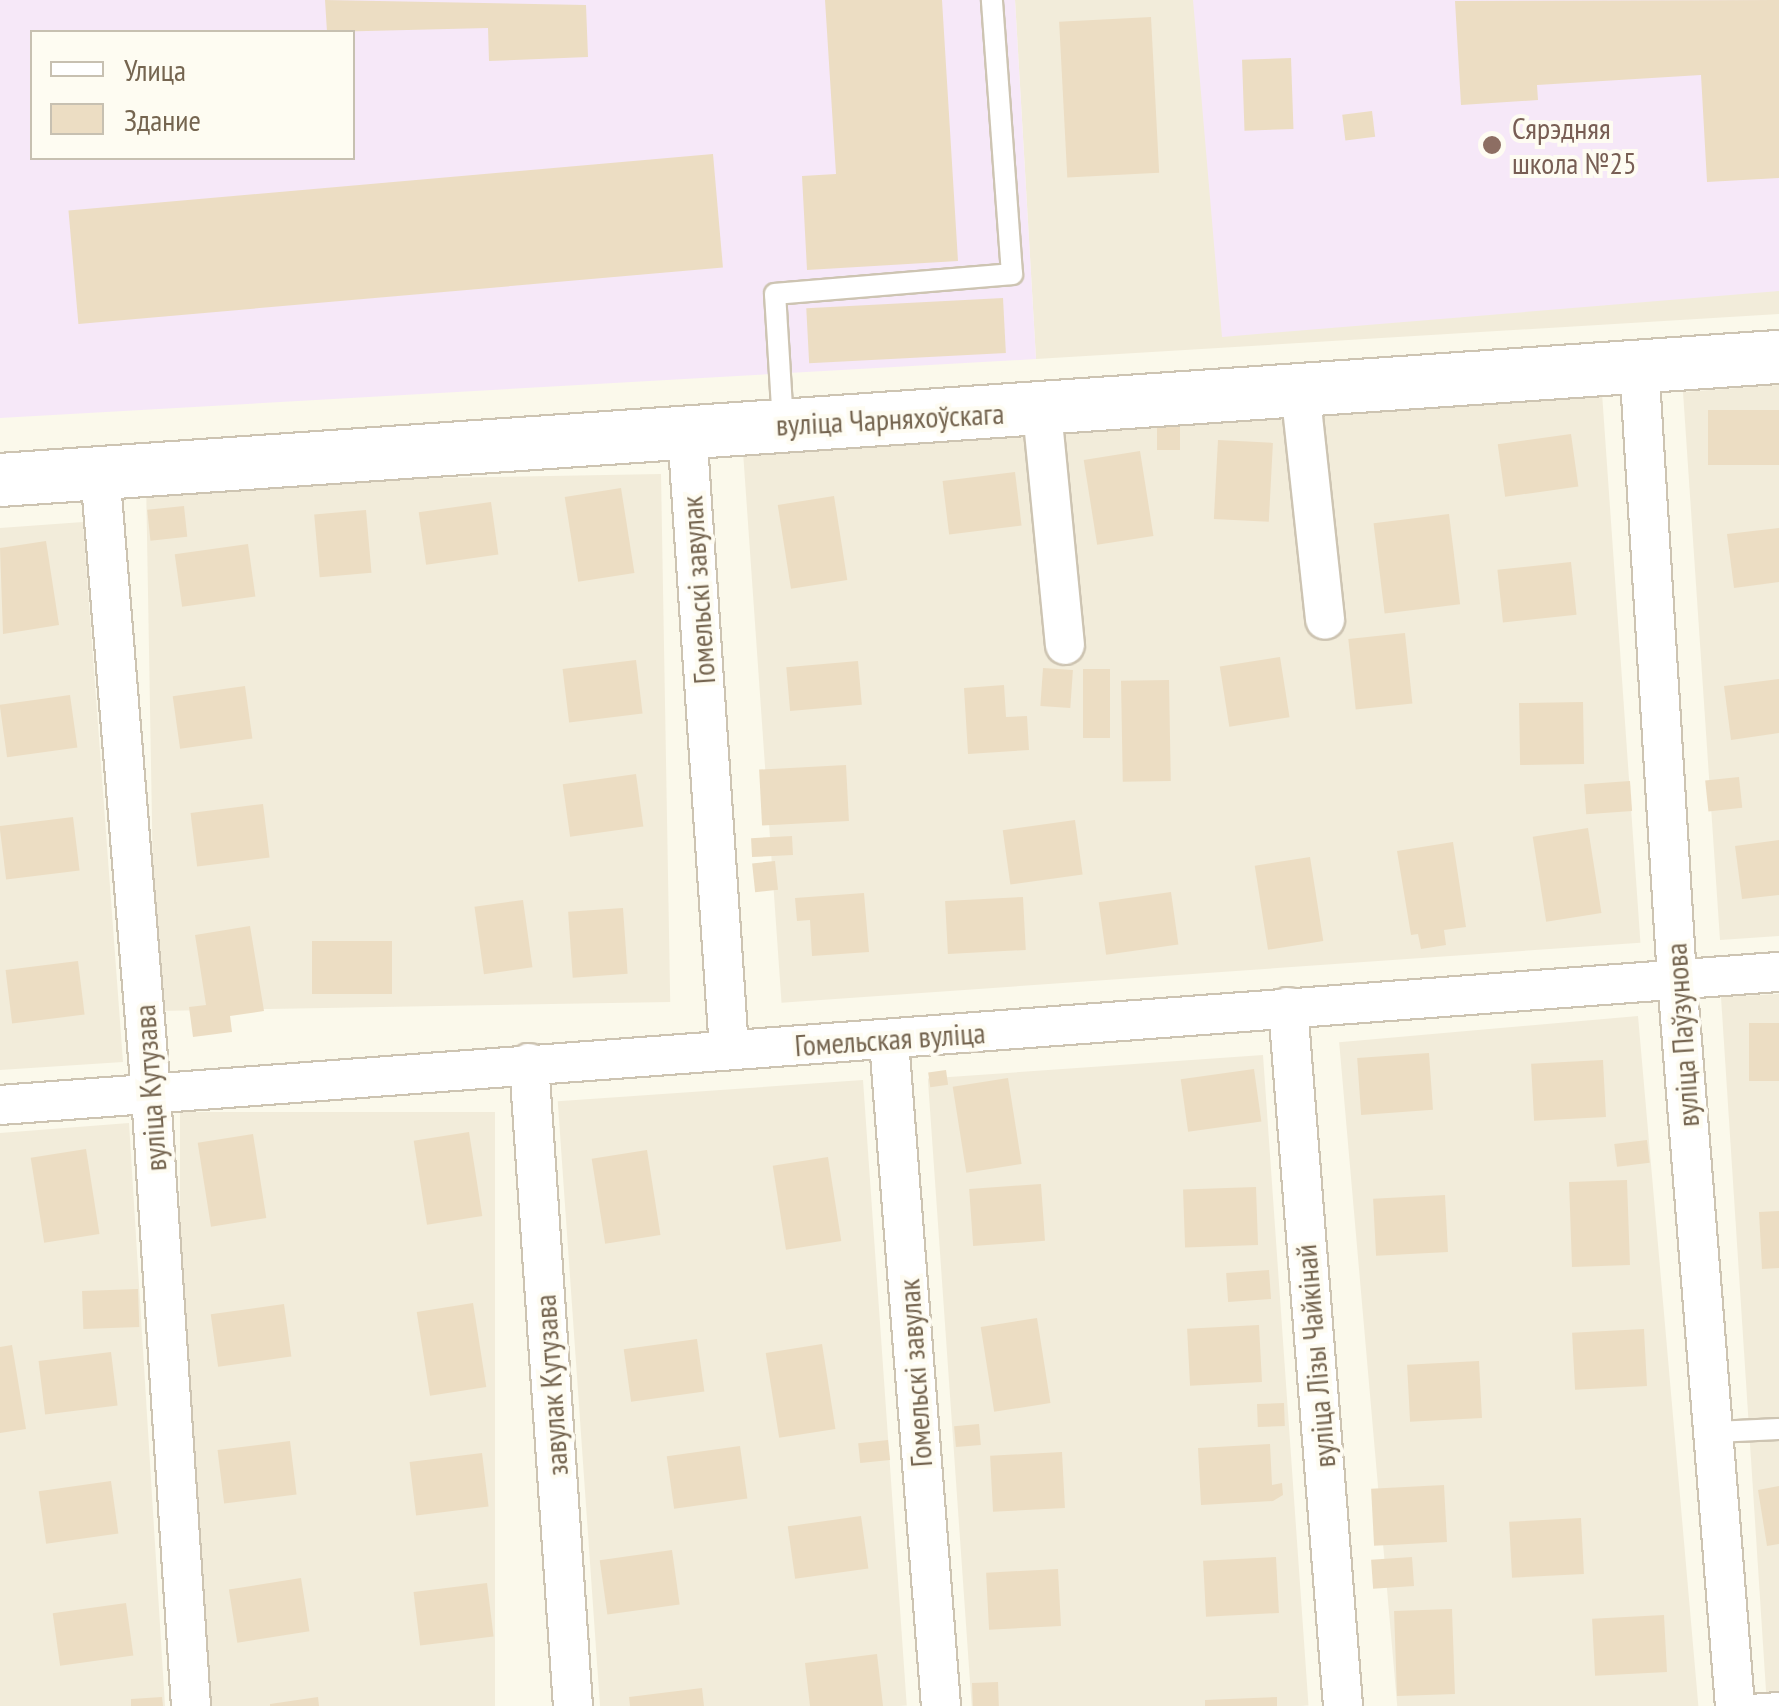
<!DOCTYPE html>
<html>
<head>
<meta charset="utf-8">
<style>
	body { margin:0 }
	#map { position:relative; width:1779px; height:1706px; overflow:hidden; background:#fbf9eb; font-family:"PT Sans Narrow",sans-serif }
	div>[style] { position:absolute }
	.residential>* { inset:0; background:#f2ecda; transform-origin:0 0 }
	.education>* { inset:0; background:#f6e8f8 }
	.building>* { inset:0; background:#ecddc3; transform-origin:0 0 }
	.roads { filter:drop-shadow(2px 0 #cdc4b2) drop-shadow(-2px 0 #cdc4b2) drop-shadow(0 2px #cdc4b2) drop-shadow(0 -2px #cdc4b2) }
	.lane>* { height:20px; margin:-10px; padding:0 10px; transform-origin:10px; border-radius:10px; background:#fff }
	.street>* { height:38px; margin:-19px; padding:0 19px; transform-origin:19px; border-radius:19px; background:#fff }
	.secondary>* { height:52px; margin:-26px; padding:0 26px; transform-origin:26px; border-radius:26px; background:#fff }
	.dots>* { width:28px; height:28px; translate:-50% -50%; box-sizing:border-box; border:5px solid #fefcf2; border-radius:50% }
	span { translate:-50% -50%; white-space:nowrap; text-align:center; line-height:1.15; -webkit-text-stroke:8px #fefcf2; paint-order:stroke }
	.education-label { font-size:30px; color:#785e54 }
	.left { translate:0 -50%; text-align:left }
	.street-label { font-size:30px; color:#756550 }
	.legend { position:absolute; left:30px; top:30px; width:325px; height:130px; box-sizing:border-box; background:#fefcf2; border:2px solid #c7c0b1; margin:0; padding:12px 18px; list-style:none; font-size:30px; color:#756550 }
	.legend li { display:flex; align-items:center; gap:20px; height:50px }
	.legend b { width:50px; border:2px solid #c7c0b1 }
</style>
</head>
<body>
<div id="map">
	<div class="residential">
		<i style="clip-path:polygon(1015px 0,1779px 0,1779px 314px,1036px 359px)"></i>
		<i style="clip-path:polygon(1779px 385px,1779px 936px,1720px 940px,1683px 392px)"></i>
		<i style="left:1602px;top:393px;width:551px;height:861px;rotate:86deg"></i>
		<i style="left:661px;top:474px;width:528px;height:515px;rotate:89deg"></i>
		<i style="clip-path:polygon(83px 522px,123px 1062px,0 1070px,0 528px)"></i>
		<i style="clip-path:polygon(1779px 994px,1779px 1706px,1767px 1706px,1721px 997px)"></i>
		<i style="left:1638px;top:1016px;width:693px;height:300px;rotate:85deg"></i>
		<i style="left:1263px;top:1055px;width:652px;height:336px;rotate:86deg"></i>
		<i style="left:863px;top:1080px;width:627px;height:306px;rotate:86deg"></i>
		<i style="left:180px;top:1112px;width:315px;height:595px"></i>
		<i style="clip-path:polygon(129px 1123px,165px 1706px,0 1706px,0 1133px)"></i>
	</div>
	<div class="education">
		<i style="clip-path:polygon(evenodd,0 0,1015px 0,1036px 359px,0 418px,0 0,32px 32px,352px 32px,352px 158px,32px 158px,32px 32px)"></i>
		<i style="clip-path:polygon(1193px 0,1779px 0,1779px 291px,1222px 337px)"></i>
	</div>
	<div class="building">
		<i style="clip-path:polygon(325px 0,586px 5px,588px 57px,489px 61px,488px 28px,327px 32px)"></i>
		<i style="clip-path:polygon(825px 0,942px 0,958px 261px,807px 270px,802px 176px,836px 174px)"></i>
		<i style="clip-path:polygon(1779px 0,1779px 178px,1707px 182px,1701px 75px,1537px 85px,1538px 100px,1461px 105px,1455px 1px)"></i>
		<i style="left:1151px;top:17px;width:156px;height:92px;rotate:87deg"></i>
		<i style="left:1291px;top:58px;width:71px;height:49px;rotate:88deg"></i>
		<i style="left:1372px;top:111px;width:26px;height:30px;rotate:83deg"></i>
		<i style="left:713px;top:154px;width:114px;height:647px;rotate:85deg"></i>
		<i style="left:1003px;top:298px;width:55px;height:197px;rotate:87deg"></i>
		<i style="left:1779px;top:410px;width:55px;height:71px;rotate:90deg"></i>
		<i style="left:1157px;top:424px;width:23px;height:26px"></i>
		<i style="left:1571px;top:434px;width:53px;height:74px;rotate:82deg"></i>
		<i style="left:1218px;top:440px;width:55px;height:79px;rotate:3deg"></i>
		<i style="left:1140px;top:451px;width:86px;height:57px;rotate:81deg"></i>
		<i style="left:1015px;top:472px;width:54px;height:73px;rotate:83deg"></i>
		<i style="left:621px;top:488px;width:86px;height:57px;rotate:81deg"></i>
		<i style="left:834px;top:496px;width:85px;height:57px;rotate:81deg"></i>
		<i style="left:491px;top:502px;width:53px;height:73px;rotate:82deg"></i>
		<i style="left:184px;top:506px;width:31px;height:37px;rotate:84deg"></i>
		<i style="left:366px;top:510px;width:63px;height:52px;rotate:85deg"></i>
		<i style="left:1449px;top:514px;width:91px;height:76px;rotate:83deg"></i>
		<i style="clip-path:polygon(1779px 528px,1779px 582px,1734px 588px,1727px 534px)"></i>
		<i style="clip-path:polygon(46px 541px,59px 625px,3px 634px,0 548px)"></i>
		<i style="left:248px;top:544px;width:53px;height:74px;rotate:82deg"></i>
		<i style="left:1571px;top:562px;width:53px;height:74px;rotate:84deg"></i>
		<i style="left:1405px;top:633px;width:71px;height:57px;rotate:84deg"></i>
		<i style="left:1280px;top:657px;width:61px;height:61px;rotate:81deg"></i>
		<i style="left:636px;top:660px;width:54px;height:74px;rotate:83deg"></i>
		<i style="left:858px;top:661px;width:44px;height:72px;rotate:85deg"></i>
		<i style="left:1043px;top:668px;width:30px;height:38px;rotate:4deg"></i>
		<i style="left:1083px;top:669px;width:27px;height:69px"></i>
		<i style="clip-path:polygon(1779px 679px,1779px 733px,1731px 740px,1724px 686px)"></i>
		<i style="left:1169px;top:680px;width:101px;height:48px;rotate:89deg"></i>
		<i style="clip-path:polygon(1004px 685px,1006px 717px,1027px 716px,1029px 750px,968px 754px,964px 688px)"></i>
		<i style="left:245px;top:686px;width:53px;height:73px;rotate:82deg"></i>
		<i style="left:70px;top:695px;width:53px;height:71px;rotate:82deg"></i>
		<i style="left:1583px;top:702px;width:62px;height:64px;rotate:89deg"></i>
		<i style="left:846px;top:765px;width:56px;height:87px;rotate:87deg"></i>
		<i style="left:636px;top:774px;width:53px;height:74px;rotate:82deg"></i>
		<i style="left:1739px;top:777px;width:31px;height:34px;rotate:84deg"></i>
		<i style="left:1630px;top:781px;width:30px;height:46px;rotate:86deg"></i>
		<i style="left:263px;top:804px;width:54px;height:73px;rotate:83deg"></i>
		<i style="left:73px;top:817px;width:54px;height:74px;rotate:83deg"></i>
		<i style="left:1075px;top:820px;width:55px;height:73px;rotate:82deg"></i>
		<i style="left:1588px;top:828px;width:86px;height:56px;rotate:81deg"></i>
		<i style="left:792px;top:836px;width:19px;height:41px;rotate:87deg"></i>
		<i style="clip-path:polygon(1779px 840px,1779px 895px,1742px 899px,1735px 846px)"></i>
		<i style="clip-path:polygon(1453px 842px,1466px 927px,1444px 930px,1446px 945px,1421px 949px,1418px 934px,1411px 935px,1397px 851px)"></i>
		<i style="left:1310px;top:857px;width:85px;height:56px;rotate:81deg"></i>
		<i style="left:775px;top:861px;width:29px;height:23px;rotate:84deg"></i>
		<i style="left:1171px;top:892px;width:53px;height:73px;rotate:82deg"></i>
		<i style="clip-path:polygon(864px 893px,869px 952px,812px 956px,810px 920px,797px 921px,795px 898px)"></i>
		<i style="left:1023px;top:897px;width:53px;height:78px;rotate:87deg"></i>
		<i style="left:523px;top:900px;width:68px;height:49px;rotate:82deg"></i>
		<i style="left:623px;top:908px;width:66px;height:55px;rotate:86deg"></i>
		<i style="clip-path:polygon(250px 926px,264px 1011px,230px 1016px,232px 1032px,193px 1037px,189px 1007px,206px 1005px,195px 935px)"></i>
		<i style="left:392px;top:941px;width:53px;height:80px;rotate:90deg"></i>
		<i style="left:78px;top:961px;width:54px;height:73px;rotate:83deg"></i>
		<i style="left:1779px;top:1023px;width:58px;height:30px;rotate:90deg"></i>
		<i style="left:1429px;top:1053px;width:57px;height:72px;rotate:86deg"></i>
		<i style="left:1603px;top:1060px;width:57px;height:72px;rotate:87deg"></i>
		<i style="left:1254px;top:1069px;width:53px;height:74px;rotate:82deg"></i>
		<i style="left:946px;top:1070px;width:15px;height:18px;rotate:82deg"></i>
		<i style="left:1008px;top:1078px;width:87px;height:56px;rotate:81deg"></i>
		<i style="left:469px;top:1132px;width:85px;height:56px;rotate:81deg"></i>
		<i style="left:253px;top:1134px;width:85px;height:56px;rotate:81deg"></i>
		<i style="left:1647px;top:1140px;width:23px;height:33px;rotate:83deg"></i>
		<i style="left:86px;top:1149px;width:86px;height:56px;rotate:81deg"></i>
		<i style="left:647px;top:1150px;width:86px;height:56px;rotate:81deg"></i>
		<i style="left:828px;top:1157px;width:85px;height:56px;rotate:81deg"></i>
		<i style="left:1627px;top:1180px;width:85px;height:58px;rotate:88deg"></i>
		<i style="left:1041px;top:1184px;width:57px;height:72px;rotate:86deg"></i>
		<i style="left:1256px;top:1187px;width:58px;height:73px;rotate:88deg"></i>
		<i style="left:1445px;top:1195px;width:57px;height:72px;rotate:87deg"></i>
		<i style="clip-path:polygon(1779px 1211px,1779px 1268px,1762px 1269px,1759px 1212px)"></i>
		<i style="left:1269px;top:1270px;width:29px;height:43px;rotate:86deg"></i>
		<i style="left:138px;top:1289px;width:38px;height:56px;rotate:88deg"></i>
		<i style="left:473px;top:1303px;width:85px;height:57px;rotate:81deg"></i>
		<i style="left:284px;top:1304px;width:53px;height:74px;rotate:82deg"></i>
		<i style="left:1037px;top:1318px;width:86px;height:57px;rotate:81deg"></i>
		<i style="left:1259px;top:1325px;width:57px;height:72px;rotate:87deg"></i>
		<i style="left:1644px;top:1329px;width:57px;height:72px;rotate:87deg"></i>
		<i style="left:697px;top:1339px;width:53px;height:74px;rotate:82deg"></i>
		<i style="left:822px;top:1344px;width:86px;height:57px;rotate:81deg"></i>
		<i style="clip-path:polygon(12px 1345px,26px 1429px,0 1433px,0 1347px)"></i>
		<i style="left:111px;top:1352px;width:54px;height:73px;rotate:83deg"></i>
		<i style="left:1479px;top:1361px;width:57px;height:72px;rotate:87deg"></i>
		<i style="left:1284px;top:1403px;width:23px;height:27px;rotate:88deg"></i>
		<i style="left:979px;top:1424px;width:21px;height:25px;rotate:85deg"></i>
		<i style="left:888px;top:1440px;width:20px;height:30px;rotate:84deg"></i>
		<i style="left:290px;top:1441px;width:54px;height:73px;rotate:83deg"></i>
		<i style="clip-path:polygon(1270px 1444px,1272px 1485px,1282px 1483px,1283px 1495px,1273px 1501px,1201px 1505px,1198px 1448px)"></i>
		<i style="left:740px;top:1446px;width:53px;height:74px;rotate:82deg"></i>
		<i style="left:1062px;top:1452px;width:56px;height:72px;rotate:87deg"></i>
		<i style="left:482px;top:1453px;width:54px;height:73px;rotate:83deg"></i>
		<i style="left:111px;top:1481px;width:53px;height:73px;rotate:82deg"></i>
		<i style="left:1444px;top:1485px;width:57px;height:73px;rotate:87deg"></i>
		<i style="clip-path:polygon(1779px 1486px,1779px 1544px,1767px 1546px,1758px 1490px)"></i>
		<i style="left:861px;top:1516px;width:53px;height:74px;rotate:82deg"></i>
		<i style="left:1581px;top:1518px;width:56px;height:72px;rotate:87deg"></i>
		<i style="left:672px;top:1550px;width:55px;height:73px;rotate:82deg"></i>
		<i style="left:1276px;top:1557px;width:56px;height:73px;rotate:87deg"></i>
		<i style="left:1412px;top:1557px;width:29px;height:41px;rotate:86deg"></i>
		<i style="left:1058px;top:1569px;width:57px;height:72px;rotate:87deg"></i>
		<i style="left:301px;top:1578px;width:54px;height:73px;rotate:81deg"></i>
		<i style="left:487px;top:1583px;width:54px;height:74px;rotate:83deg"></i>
		<i style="left:126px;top:1603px;width:53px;height:74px;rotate:82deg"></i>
		<i style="left:1452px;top:1609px;width:85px;height:58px;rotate:88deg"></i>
		<i style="left:1664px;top:1615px;width:57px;height:72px;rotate:87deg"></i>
		<i style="clip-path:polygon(877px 1654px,883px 1706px,810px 1706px,805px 1663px)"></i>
		<i style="left:998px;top:1682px;width:24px;height:26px;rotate:88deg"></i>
		<i style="clip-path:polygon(702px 1688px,704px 1706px,630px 1706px,629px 1697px)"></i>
		<i style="clip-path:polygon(162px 1697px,163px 1706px,131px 1706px,131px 1699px)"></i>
		<i style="clip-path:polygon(318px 1697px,319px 1706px,270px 1706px,270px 1704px)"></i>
		<i style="clip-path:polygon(1277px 1697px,1277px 1706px,1205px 1706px,1205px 1700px)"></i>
	</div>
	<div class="roads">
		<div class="lane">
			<i style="left:783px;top:424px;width:130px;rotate:-93.5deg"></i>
			<i style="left:775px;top:294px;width:238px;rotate:-4.8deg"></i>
			<i style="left:1012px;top:274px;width:275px;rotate:-94.2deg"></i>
			<i style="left:1715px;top:1432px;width:64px;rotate:-2.7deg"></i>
			<i style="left:1735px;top:1706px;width:44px;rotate:-3.9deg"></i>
		</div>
		<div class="street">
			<i style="left:1639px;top:363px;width:617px;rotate:86.47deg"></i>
			<i style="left:1677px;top:979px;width:729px;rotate:85.44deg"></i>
			<i style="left:1300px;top:389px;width:232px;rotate:83.8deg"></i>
			<i style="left:1042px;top:411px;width:235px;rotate:84.4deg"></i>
			<i style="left:687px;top:430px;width:621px;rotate:86.12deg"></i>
			<i style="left:100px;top:471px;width:625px;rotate:85.32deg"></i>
			<i style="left:151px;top:1094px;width:613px;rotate:86.26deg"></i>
			<i style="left:1288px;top:1007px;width:701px;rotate:85.5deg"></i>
			<i style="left:889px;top:1041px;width:667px;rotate:85.53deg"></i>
			<i style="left:529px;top:1063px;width:645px;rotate:86.09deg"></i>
			<i style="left:0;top:1105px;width:1784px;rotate:-4.28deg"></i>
		</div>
		<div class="secondary">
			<i style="left:0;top:480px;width:1783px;rotate:-3.96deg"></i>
		</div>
	</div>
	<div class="dots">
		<i style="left:1492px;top:145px;background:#8d6e63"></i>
	</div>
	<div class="education-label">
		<span class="left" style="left:1512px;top:145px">Сярэдняя<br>школа №25</span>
	</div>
	<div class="street-label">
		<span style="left:890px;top:419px;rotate:-3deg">вуліца Чарняхоўскага</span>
		<span style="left:698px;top:590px;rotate:-94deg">Гомельскі завулак</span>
		<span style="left:1682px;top:1035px;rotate:-94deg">вуліца Паўзунова</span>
		<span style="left:890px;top:1039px;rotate:-4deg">Гомельская вуліца</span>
		<span style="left:150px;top:1088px;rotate:-94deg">вуліца Кутузава</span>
		<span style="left:1315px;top:1356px;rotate:-95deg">вуліца Лізы Чайкінай</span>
		<span style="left:915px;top:1373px;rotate:-94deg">Гомельскі завулак</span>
		<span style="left:551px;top:1385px;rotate:-94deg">завулак Кутузава</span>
	</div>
	<ul class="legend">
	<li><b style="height:12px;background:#fff"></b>Улица</li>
	<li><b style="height:28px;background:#ecddc3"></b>Здание</li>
	</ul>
</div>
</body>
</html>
